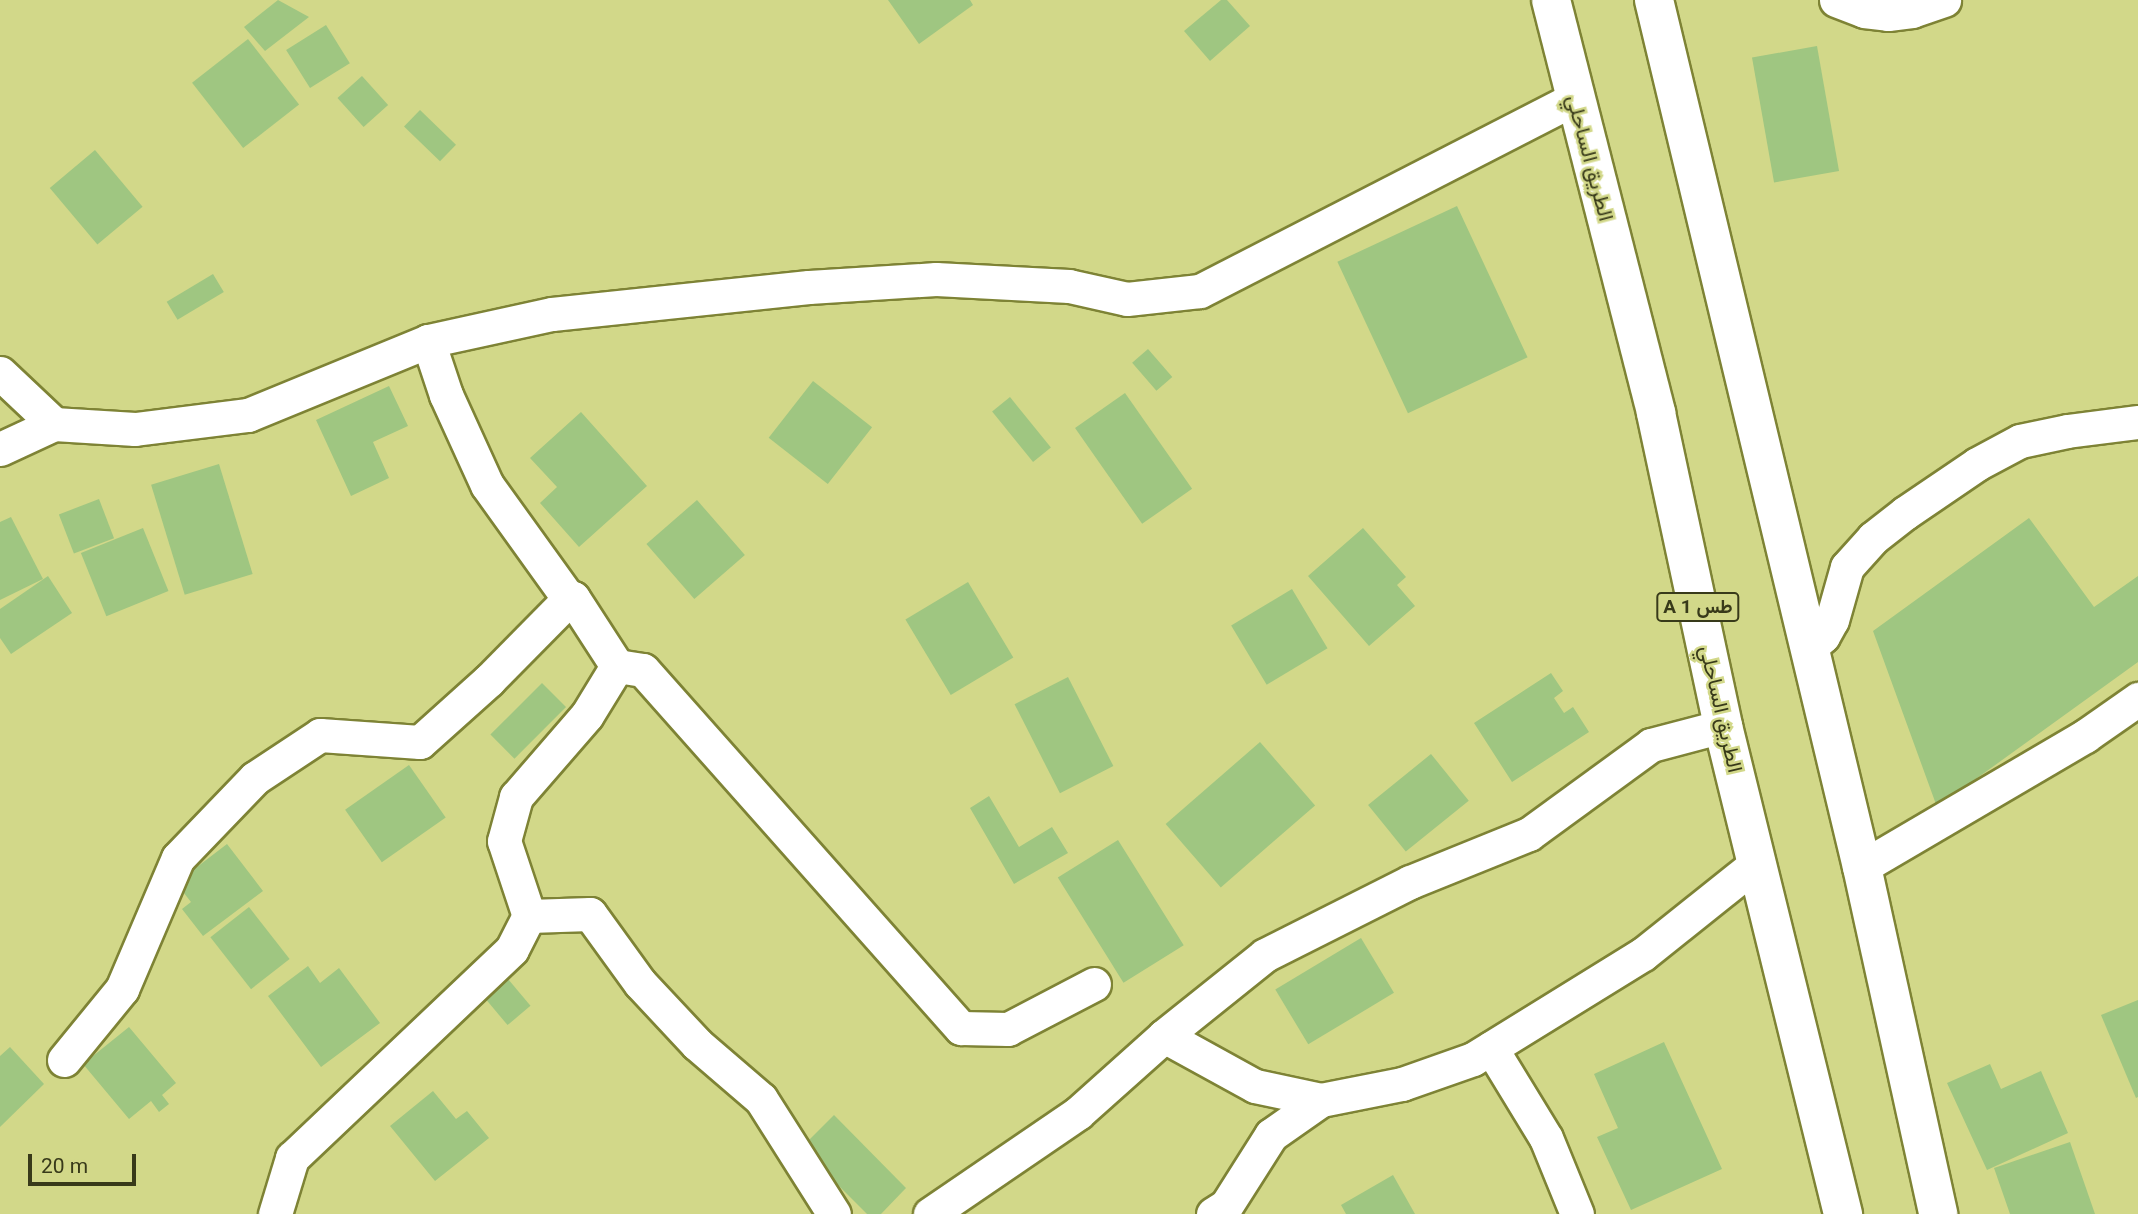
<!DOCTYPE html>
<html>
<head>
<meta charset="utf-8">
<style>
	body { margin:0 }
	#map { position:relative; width:2138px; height:1214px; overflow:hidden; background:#d2d889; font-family:Roboto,Vazirmatn,sans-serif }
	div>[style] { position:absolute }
	.building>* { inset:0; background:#9fc681; transform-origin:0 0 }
	.roads { filter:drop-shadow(2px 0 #7e8335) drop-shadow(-2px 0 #7e8335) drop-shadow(0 2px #7e8335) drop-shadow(0 -2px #7e8335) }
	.minor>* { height:33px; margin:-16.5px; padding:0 16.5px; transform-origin:16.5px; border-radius:16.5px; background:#fff }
	.trunk>* { height:38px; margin:-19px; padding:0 19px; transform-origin:19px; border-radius:19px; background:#fff }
	span { translate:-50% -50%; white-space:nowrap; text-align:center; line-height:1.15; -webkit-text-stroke:5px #d2d889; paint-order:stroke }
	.shield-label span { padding:2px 5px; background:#d2d889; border:2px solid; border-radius:5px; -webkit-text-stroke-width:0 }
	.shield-label { font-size:19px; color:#383a1a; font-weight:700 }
	.street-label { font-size:21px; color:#383a1a }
	.scale { position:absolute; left:28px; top:1154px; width:108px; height:32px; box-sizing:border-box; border:4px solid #383a1a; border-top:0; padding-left:9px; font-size:21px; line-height:24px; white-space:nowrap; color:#383a1a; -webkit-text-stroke:5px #d2d889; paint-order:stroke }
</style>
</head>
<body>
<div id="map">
	<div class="building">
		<i style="clip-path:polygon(278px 0,309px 17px,265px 51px,244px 27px)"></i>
		<i style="clip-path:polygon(888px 0,970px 0,973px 5px,919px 44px)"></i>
		<i style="clip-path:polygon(1221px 0,1227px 0,1250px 26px,1210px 61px,1184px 31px)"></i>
		<i style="left:326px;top:25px;width:45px;height:47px;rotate:58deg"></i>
		<i style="left:248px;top:39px;width:83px;height:71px;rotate:52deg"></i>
		<i style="left:1817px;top:46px;width:127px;height:66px;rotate:80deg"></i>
		<i style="left:362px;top:76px;width:39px;height:33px;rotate:48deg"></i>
		<i style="left:420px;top:110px;width:50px;height:23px;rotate:44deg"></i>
		<i style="left:95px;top:150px;width:74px;height:59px;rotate:50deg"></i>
		<i style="left:1457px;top:206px;width:167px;height:132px;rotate:65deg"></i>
		<i style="left:213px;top:274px;width:21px;height:54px;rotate:59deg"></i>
		<i style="left:1148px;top:349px;width:37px;height:21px;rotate:49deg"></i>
		<i style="left:813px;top:381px;width:75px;height:72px;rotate:38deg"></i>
		<i style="clip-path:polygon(389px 386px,408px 426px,373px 442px,389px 478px,351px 496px,316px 420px)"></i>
		<i style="left:1125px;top:393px;width:117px;height:61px;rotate:55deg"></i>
		<i style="left:1010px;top:397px;width:65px;height:23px;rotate:51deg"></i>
		<i style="clip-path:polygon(581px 412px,647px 486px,579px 547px,540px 503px,557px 487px,530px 458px)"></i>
		<i style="left:219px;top:464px;width:115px;height:71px;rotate:73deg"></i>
		<i style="left:99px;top:499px;width:42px;height:43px;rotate:69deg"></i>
		<i style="left:697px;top:500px;width:73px;height:67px;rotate:49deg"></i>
		<i style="clip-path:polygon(11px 517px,43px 579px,0 600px,0 522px)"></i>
		<i style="clip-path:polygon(2029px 518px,2094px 607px,2138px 576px,2138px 662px,1937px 807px,1873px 631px)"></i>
		<i style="left:143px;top:528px;width:68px;height:67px;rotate:68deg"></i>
		<i style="clip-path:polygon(1363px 528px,1406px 577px,1397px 585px,1415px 606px,1369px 646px,1308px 576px)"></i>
		<i style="clip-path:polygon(48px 576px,72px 613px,11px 654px,0 638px,0 609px)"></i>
		<i style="left:968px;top:582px;width:88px;height:73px;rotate:59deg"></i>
		<i style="left:1292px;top:589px;width:69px;height:71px;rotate:59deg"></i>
		<i style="clip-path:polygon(1551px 673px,1563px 691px,1554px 698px,1564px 713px,1573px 707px,1589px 732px,1512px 782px,1474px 723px)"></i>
		<i style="left:1068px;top:677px;width:100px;height:60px;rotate:63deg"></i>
		<i style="left:542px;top:683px;width:34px;height:73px;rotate:45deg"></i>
		<i style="left:1260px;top:742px;width:84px;height:125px;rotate:49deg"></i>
		<i style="left:1431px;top:754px;width:60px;height:81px;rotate:51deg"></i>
		<i style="left:409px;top:765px;width:64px;height:78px;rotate:55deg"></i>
		<i style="clip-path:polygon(989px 796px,1019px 847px,1052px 827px,1068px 853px,1014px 884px,970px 808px)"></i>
		<i style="left:1118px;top:840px;width:124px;height:71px;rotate:58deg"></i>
		<i style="clip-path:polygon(227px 844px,263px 891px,203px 936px,182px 909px,191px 902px,176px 883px)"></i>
		<i style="left:249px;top:907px;width:66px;height:49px;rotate:52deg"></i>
		<i style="left:1361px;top:938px;width:64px;height:100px;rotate:59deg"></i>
		<i style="clip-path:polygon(308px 966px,320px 983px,339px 968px,380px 1023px,321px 1067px,268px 996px)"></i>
		<i style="left:508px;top:979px;width:35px;height:30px;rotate:50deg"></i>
		<i style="clip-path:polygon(2138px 1000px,2138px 1097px,2136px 1098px,2101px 1015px)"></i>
		<i style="clip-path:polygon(129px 1027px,176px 1083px,162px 1095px,169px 1104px,159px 1112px,151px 1101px,129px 1119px,83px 1064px)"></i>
		<i style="clip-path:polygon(1664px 1042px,1722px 1169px,1631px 1210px,1597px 1137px,1618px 1128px,1594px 1074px)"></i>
		<i style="clip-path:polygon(10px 1047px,44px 1084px,0 1127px,0 1056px)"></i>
		<i style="clip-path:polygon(1990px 1064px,2001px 1089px,2041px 1071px,2068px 1133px,1987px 1170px,1947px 1083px)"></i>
		<i style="clip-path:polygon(433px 1091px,456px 1119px,467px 1111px,489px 1138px,435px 1181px,390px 1126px)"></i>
		<i style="clip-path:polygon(834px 1115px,906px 1188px,881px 1214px,867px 1214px,801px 1148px)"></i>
		<i style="clip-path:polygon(2070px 1142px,2095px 1214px,2010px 1214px,1994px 1168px)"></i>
		<i style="clip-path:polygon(1393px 1175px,1415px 1214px,1346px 1214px,1341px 1205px)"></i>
	</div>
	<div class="roads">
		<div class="minor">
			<i style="left:1836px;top:0;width:30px;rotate:21deg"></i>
			<i style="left:1864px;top:11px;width:24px;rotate:7deg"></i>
			<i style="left:1888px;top:14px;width:24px;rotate:-7deg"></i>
			<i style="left:1912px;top:11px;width:34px;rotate:-19deg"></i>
			<i style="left:0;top:373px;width:74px;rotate:43.4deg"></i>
			<i style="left:54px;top:424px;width:81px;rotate:3.5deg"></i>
			<i style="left:135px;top:429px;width:114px;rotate:-7.1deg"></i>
			<i style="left:248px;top:415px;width:195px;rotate:-22.3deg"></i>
			<i style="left:428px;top:341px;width:127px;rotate:-12.3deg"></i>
			<i style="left:552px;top:314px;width:258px;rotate:-6deg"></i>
			<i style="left:809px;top:287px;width:127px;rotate:-3.6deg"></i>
			<i style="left:936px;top:279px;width:133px;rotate:3deg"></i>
			<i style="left:1069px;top:286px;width:59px;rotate:12.6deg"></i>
			<i style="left:1127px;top:299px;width:73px;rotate:-6.3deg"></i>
			<i style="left:1200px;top:291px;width:420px;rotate:-27.2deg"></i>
			<i style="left:0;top:449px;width:60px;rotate:-24.8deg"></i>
			<i style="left:1809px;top:649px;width:19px;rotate:-43deg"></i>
			<i style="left:1823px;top:636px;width:18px;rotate:-61deg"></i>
			<i style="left:1832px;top:620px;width:55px;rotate:-74.2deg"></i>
			<i style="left:1847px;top:567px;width:39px;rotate:-48deg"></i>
			<i style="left:1873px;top:538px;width:41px;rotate:-38deg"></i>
			<i style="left:1905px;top:513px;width:87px;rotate:-34.2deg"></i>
			<i style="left:1977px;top:464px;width:49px;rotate:-28.1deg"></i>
			<i style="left:2020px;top:441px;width:48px;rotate:-12deg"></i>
			<i style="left:2067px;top:431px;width:72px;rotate:-7.2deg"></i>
			<i style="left:617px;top:666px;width:26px;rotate:9deg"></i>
			<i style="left:643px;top:670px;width:479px;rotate:48.4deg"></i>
			<i style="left:961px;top:1028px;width:47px;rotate:1.2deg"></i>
			<i style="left:1008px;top:1029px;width:97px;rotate:-27.6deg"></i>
			<i style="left:1862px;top:867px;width:259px;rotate:-30.4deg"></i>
			<i style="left:2085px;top:736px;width:65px;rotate:-34.9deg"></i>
			<i style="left:529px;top:916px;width:61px;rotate:-1.9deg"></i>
			<i style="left:590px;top:914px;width:85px;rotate:54.1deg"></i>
			<i style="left:640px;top:983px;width:83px;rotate:46.9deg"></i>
			<i style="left:697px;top:1044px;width:84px;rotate:40.7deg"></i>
			<i style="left:761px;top:1099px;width:136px;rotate:57.6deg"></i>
			<i style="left:1164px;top:1036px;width:129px;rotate:-38.7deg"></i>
			<i style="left:1265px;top:955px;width:162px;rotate:-26.7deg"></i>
			<i style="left:1410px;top:882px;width:128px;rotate:-22deg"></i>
			<i style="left:1529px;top:834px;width:151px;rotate:-36.1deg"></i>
			<i style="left:1651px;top:745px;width:74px;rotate:-14.8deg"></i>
			<i style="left:1491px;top:1048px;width:105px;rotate:58.6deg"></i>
			<i style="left:1546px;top:1138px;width:82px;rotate:67.8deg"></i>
			<i style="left:64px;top:1060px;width:92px;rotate:-50.8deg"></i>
			<i style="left:122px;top:989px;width:142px;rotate:-66.9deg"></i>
			<i style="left:178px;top:858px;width:111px;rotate:-46.1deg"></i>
			<i style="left:255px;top:778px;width:78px;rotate:-33.5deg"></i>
			<i style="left:320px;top:735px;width:100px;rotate:4deg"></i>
			<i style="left:420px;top:742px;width:93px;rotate:-41.9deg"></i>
			<i style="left:489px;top:680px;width:114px;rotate:-45.4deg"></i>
			<i style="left:275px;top:1214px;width:59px;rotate:-73.1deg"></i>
			<i style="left:292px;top:1158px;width:303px;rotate:-43.5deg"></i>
			<i style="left:512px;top:949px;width:37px;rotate:-63deg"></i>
			<i style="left:529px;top:916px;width:79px;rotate:-108.4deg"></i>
			<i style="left:504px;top:841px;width:46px;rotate:-74.7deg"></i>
			<i style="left:516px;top:797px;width:108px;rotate:-49.1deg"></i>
			<i style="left:587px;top:715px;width:57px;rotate:-58.5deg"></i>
			<i style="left:617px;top:666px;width:81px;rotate:-122.9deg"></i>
			<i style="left:573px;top:598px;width:4px;rotate:166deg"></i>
			<i style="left:569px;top:599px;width:140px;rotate:-125.7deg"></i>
			<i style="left:487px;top:485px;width:99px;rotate:-114.5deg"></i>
			<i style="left:446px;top:395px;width:57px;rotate:-108.4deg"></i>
			<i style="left:930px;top:1214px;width:179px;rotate:-34.3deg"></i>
			<i style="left:1078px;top:1113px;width:115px;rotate:-41.8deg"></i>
			<i style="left:1164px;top:1036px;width:104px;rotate:28.8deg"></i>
			<i style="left:1255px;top:1086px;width:67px;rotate:12deg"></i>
			<i style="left:1213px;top:1214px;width:15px;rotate:-32deg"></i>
			<i style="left:1226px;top:1206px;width:84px;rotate:-57.6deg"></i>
			<i style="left:1271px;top:1135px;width:61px;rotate:-35deg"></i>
			<i style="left:1321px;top:1100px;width:83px;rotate:-11.2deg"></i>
			<i style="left:1402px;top:1084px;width:75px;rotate:-19.4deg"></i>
			<i style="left:1473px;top:1059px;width:200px;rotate:-31.7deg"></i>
			<i style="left:1643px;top:954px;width:146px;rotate:-38.6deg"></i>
		</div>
		<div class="trunk">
			<i style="left:1551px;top:0;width:426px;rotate:75.7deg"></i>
			<i style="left:1656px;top:413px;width:320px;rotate:77.9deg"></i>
			<i style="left:1723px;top:726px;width:503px;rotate:76.18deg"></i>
			<i style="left:1654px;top:0;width:892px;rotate:76.51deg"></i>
			<i style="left:1862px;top:867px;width:355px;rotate:77.6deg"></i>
		</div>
	</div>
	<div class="shield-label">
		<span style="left:1698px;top:607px">A 1 طس</span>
	</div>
	<div class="street-label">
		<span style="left:1590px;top:158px;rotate:75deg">الطريق الساحلي</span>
		<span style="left:1721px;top:709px;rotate:77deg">الطريق الساحلي</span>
	</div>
	<div class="scale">20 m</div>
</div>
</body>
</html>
